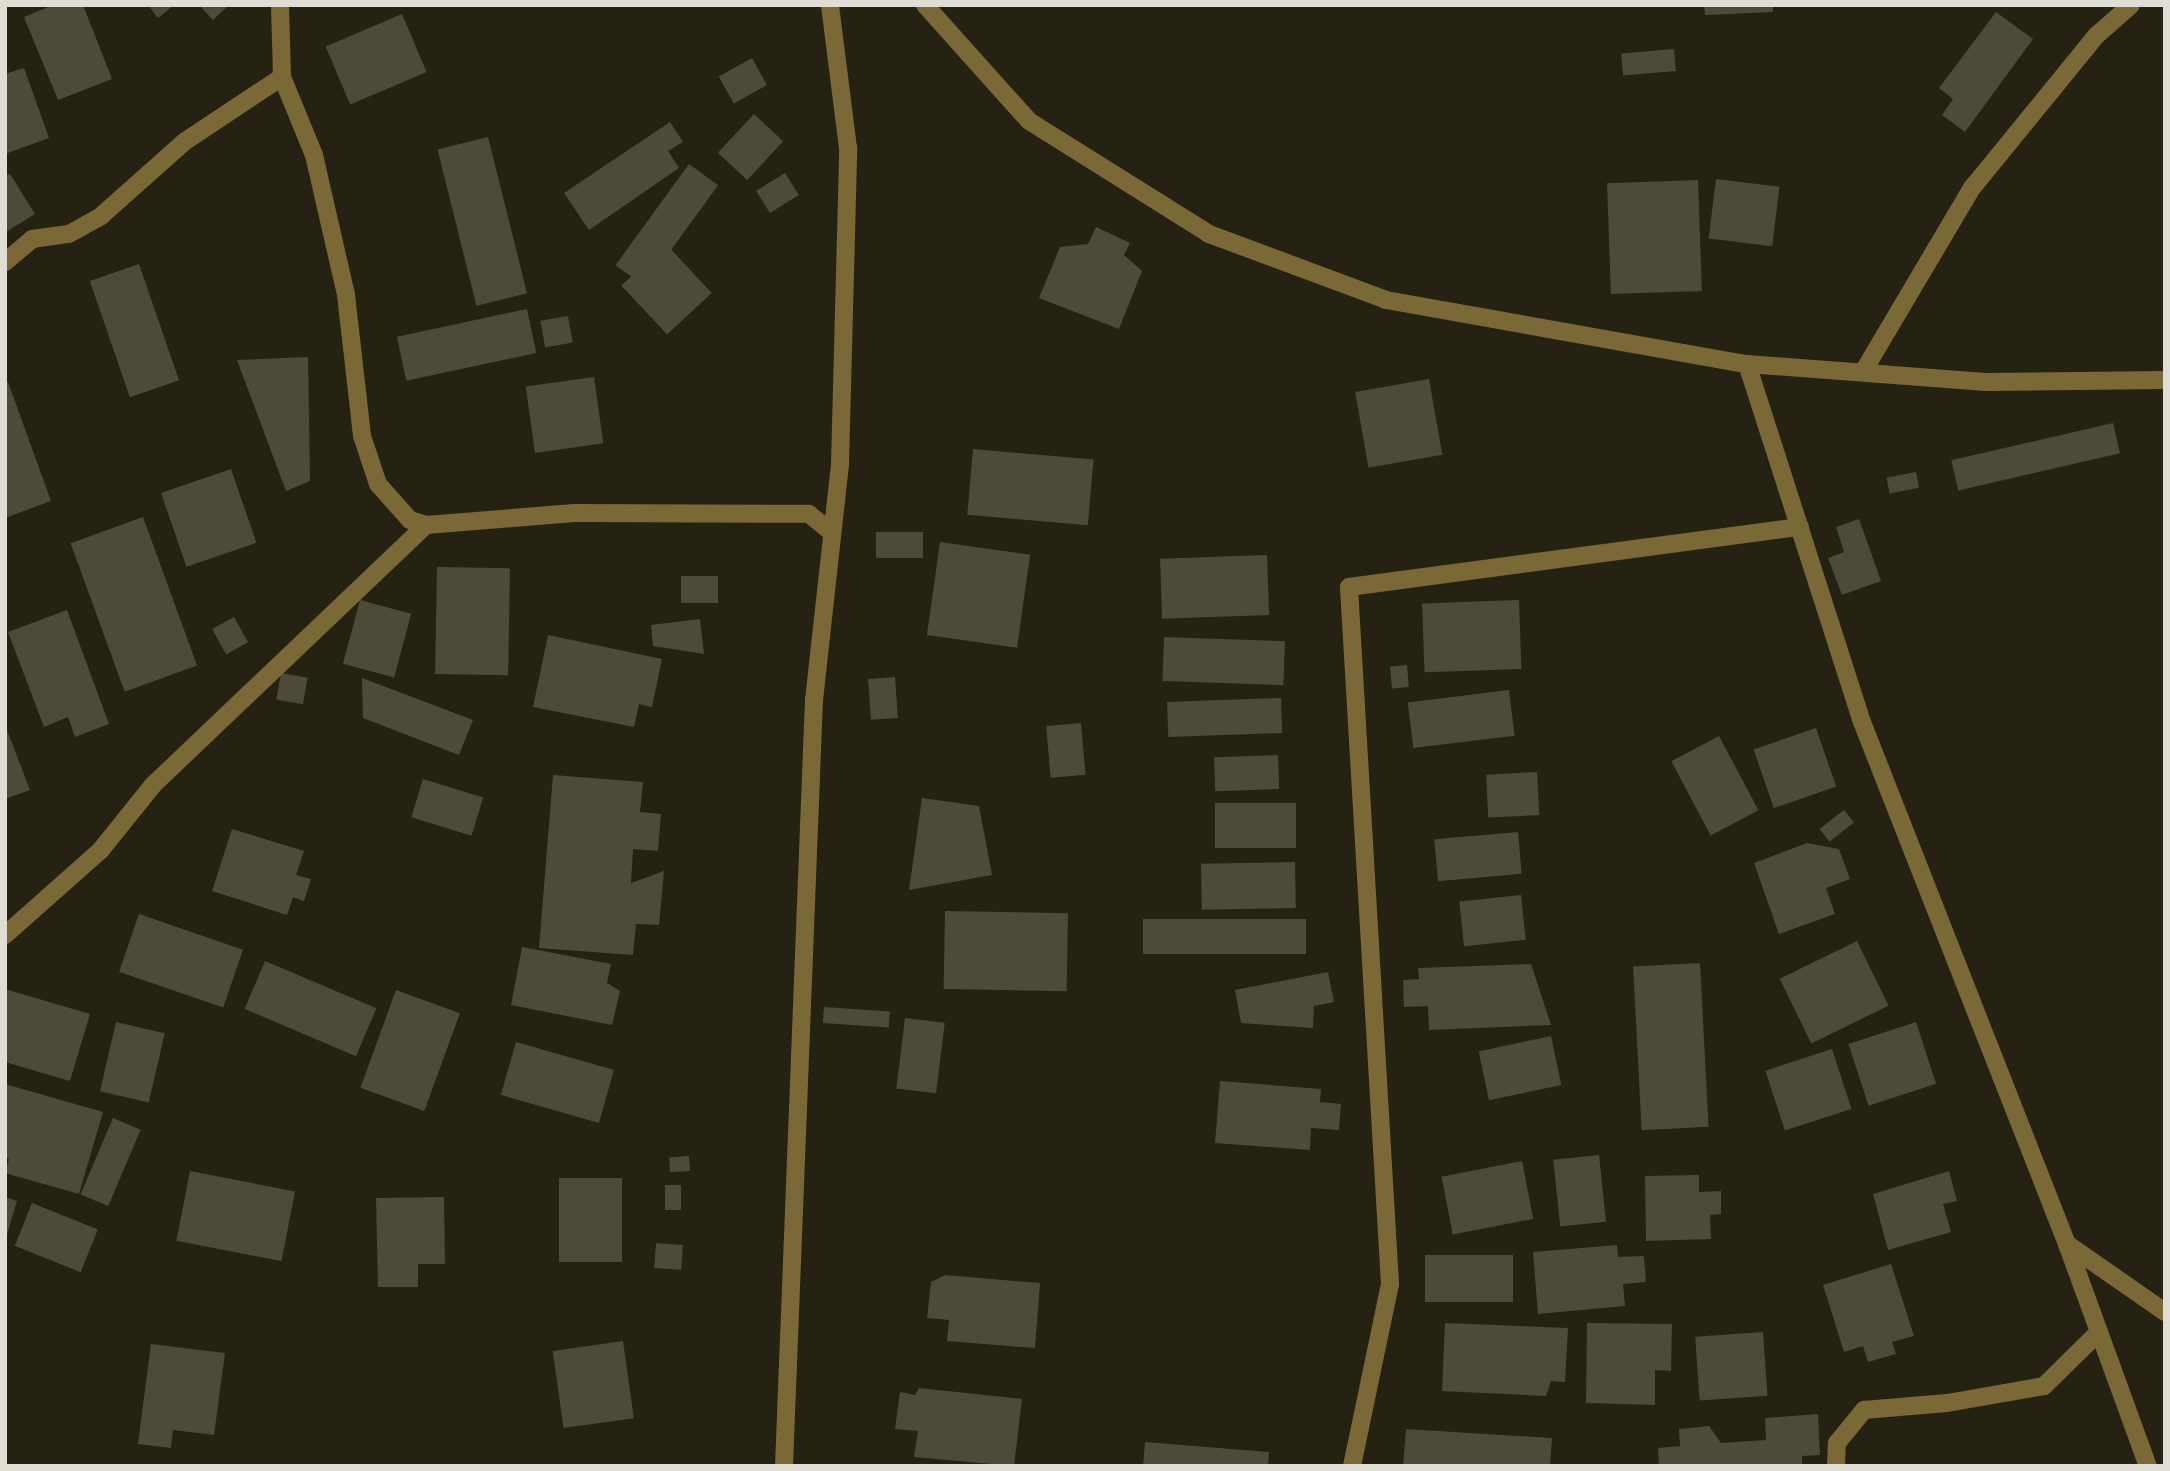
<!DOCTYPE html>
<html>
<head>
<meta charset="utf-8">
<style>
	body { margin:0 }
	#map { position:relative; width:2170px; height:1471px; overflow:hidden; background:#252113; font-family:Signika,sans-serif }
	div>[style] { position:absolute }
	.building>* { inset:0; background:#4e4a3b; transform-origin:0 0 }
	.minor>* { height:18px; margin:-9px; padding:0 9px; transform-origin:9px; border-radius:9px; background:#7a6836 }
	span { translate:-50% -50%; white-space:nowrap; text-align:center; line-height:1.15; -webkit-text-stroke:5px #0d0b06; paint-order:stroke }
	.frame { position:absolute; inset:0; border:7px solid #e0ddd4; pointer-events:none }
</style>
</head>
<body>
<div id="map">
	<div class="building">
		<i style="clip-path:polygon(53px 5px,83px 5px,112px 79px,58px 100px,24px 17px)"></i>
		<i style="clip-path:polygon(148px 5px,174px 5px,158px 18px)"></i>
		<i style="clip-path:polygon(199px 5px,229px 5px,213px 20px)"></i>
		<i style="clip-path:polygon(1704px 5px,1773px 5px,1773px 12px,1705px 15px)"></i>
		<i style="clip-path:polygon(1996px 12px,2033px 39px,1965px 132px,1942px 115px,1953px 99px,1939px 88px)"></i>
		<i style="left:402px;top:14px;width:63px;height:83px;rotate:67deg"></i>
		<i style="left:1674px;top:49px;width:22px;height:53px;rotate:85deg"></i>
		<i style="left:752px;top:58px;width:31px;height:38px;rotate:61deg"></i>
		<i style="clip-path:polygon(24px 68px,49px 138px,5px 154px,5px 74px)"></i>
		<i style="left:754px;top:114px;width:40px;height:53px;rotate:43deg"></i>
		<i style="clip-path:polygon(670px 122px,683px 142px,668px 151px,679px 168px,589px 230px,564px 193px)"></i>
		<i style="left:488px;top:137px;width:161px;height:52px;rotate:76deg"></i>
		<i style="left:689px;top:164px;width:36px;height:125px;rotate:36deg"></i>
		<i style="left:785px;top:173px;width:26px;height:34px;rotate:58deg"></i>
		<i style="clip-path:polygon(10px 174px,35px 214px,6px 232px,5px 176px)"></i>
		<i style="left:1716px;top:179px;width:64px;height:60px;rotate:7deg"></i>
		<i style="left:1698px;top:180px;width:111px;height:91px;rotate:88deg"></i>
		<i style="clip-path:polygon(1096px 227px,1130px 243px,1124px 255px,1142px 271px,1119px 329px,1039px 298px,1060px 247px,1088px 244px)"></i>
		<i style="left:666px;top:244px;width:67px;height:61px;rotate:47deg"></i>
		<i style="left:139px;top:264px;width:123px;height:52px;rotate:71deg"></i>
		<i style="left:527px;top:309px;width:45px;height:133px;rotate:78deg"></i>
		<i style="left:568px;top:316px;width:27px;height:28px;rotate:80deg"></i>
		<i style="clip-path:polygon(308px 357px,310px 481px,286px 491px,237px 360px)"></i>
		<i style="left:594px;top:377px;width:67px;height:69px;rotate:82deg"></i>
		<i style="left:1429px;top:379px;width:77px;height:75px;rotate:80deg"></i>
		<i style="clip-path:polygon(8px 382px,51px 501px,5px 518px,5px 383px)"></i>
		<i style="left:2113px;top:423px;width:31px;height:166px;rotate:77deg"></i>
		<i style="left:973px;top:449px;width:121px;height:66px;rotate:5deg"></i>
		<i style="left:231px;top:469px;width:78px;height:74px;rotate:71deg"></i>
		<i style="left:1916px;top:472px;width:16px;height:30px;rotate:79deg"></i>
		<i style="left:143px;top:517px;width:158px;height:77px;rotate:70deg"></i>
		<i style="clip-path:polygon(1859px 519px,1881px 581px,1842px 595px,1828px 558px,1844px 552px,1836px 527px)"></i>
		<i style="left:876px;top:532px;width:47px;height:26px"></i>
		<i style="left:940px;top:542px;width:91px;height:94px;rotate:8deg"></i>
		<i style="left:1267px;top:555px;width:60px;height:107px;rotate:88deg"></i>
		<i style="left:437px;top:567px;width:73px;height:107px;rotate:1deg"></i>
		<i style="left:718px;top:576px;width:27px;height:37px;rotate:90deg"></i>
		<i style="left:360px;top:600px;width:53px;height:66px;rotate:15deg"></i>
		<i style="left:1519px;top:600px;width:69px;height:97px;rotate:88deg"></i>
		<i style="clip-path:polygon(67px 610px,109px 724px,75px 737px,68px 717px,44px 727px,8px 632px)"></i>
		<i style="left:234px;top:617px;width:29px;height:25px;rotate:61deg"></i>
		<i style="clip-path:polygon(700px 619px,704px 654px,653px 646px,651px 625px)"></i>
		<i style="clip-path:polygon(548px 635px,662px 659px,652px 707px,639px 704px,634px 727px,533px 707px)"></i>
		<i style="left:1164px;top:637px;width:121px;height:44px;rotate:2deg"></i>
		<i style="left:1407px;top:665px;width:22px;height:17px;rotate:85deg"></i>
		<i style="left:281px;top:673px;width:27px;height:27px;rotate:10deg"></i>
		<i style="left:895px;top:677px;width:41px;height:27px;rotate:86deg"></i>
		<i style="clip-path:polygon(362px 678px,473px 720px,459px 755px,363px 718px)"></i>
		<i style="left:1509px;top:690px;width:46px;height:102px;rotate:83deg"></i>
		<i style="left:1281px;top:698px;width:35px;height:114px;rotate:88deg"></i>
		<i style="left:1081px;top:723px;width:52px;height:35px;rotate:85deg"></i>
		<i style="clip-path:polygon(5px 725px,30px 790px,5px 799px)"></i>
		<i style="left:1816px;top:728px;width:62px;height:66px;rotate:71deg"></i>
		<i style="left:1719px;top:736px;width:84px;height:54px;rotate:62deg"></i>
		<i style="left:1278px;top:755px;width:34px;height:64px;rotate:88deg"></i>
		<i style="left:1537px;top:772px;width:43px;height:51px;rotate:87deg"></i>
		<i style="clip-path:polygon(553px 775px,643px 782px,640px 812px,661px 814px,658px 851px,633px 849px,631px 883px,664px 871px,659px 925px,636px 924px,633px 955px,539px 948px)"></i>
		<i style="left:423px;top:779px;width:63px;height:40px;rotate:17deg"></i>
		<i style="clip-path:polygon(922px 798px,979px 806px,992px 875px,909px 890px)"></i>
		<i style="left:1296px;top:803px;width:45px;height:81px;rotate:90deg"></i>
		<i style="left:1844px;top:810px;width:16px;height:31px;rotate:52deg"></i>
		<i style="clip-path:polygon(232px 829px,304px 851px,296px 875px,311px 879px,304px 901px,293px 897px,287px 915px,212px 891px)"></i>
		<i style="left:1518px;top:832px;width:42px;height:84px;rotate:85deg"></i>
		<i style="clip-path:polygon(1807px 843px,1839px 849px,1850px 879px,1826px 888px,1835px 914px,1779px 934px,1754px 863px)"></i>
		<i style="left:1295px;top:862px;width:46px;height:94px;rotate:89deg"></i>
		<i style="left:1521px;top:895px;width:45px;height:62px;rotate:84deg"></i>
		<i style="left:945px;top:911px;width:123px;height:78px;rotate:1deg"></i>
		<i style="left:139px;top:914px;width:110px;height:61px;rotate:19deg"></i>
		<i style="left:1306px;top:919px;width:35px;height:163px;rotate:90deg"></i>
		<i style="left:1857px;top:941px;width:72px;height:86px;rotate:64deg"></i>
		<i style="clip-path:polygon(522px 947px,611px 964px,607px 983px,620px 991px,612px 1025px,511px 1005px)"></i>
		<i style="left:265px;top:961px;width:121px;height:52px;rotate:23deg"></i>
		<i style="left:1700px;top:963px;width:164px;height:67px;rotate:87deg"></i>
		<i style="clip-path:polygon(1531px 964px,1551px 1025px,1429px 1030px,1428px 1006px,1404px 1007px,1403px 980px,1419px 979px,1418px 968px)"></i>
		<i style="clip-path:polygon(1328px 972px,1334px 1002px,1314px 1006px,1313px 1028px,1241px 1023px,1235px 990px)"></i>
		<i style="clip-path:polygon(5px 989px,90px 1014px,70px 1081px,5px 1062px)"></i>
		<i style="left:396px;top:990px;width:68px;height:104px;rotate:20deg"></i>
		<i style="left:824px;top:1007px;width:66px;height:16px;rotate:4deg"></i>
		<i style="left:905px;top:1018px;width:40px;height:71px;rotate:7deg"></i>
		<i style="left:116px;top:1022px;width:50px;height:71px;rotate:13deg"></i>
		<i style="left:1916px;top:1022px;width:65px;height:71px;rotate:72deg"></i>
		<i style="left:1551px;top:1036px;width:50px;height:74px;rotate:78deg"></i>
		<i style="left:516px;top:1042px;width:102px;height:55px;rotate:16deg"></i>
		<i style="left:1832px;top:1049px;width:63px;height:70px;rotate:72deg"></i>
		<i style="clip-path:polygon(1220px 1081px,1321px 1089px,1320px 1102px,1341px 1104px,1339px 1130px,1311px 1128px,1310px 1150px,1215px 1143px)"></i>
		<i style="clip-path:polygon(5px 1084px,103px 1112px,79px 1194px,5px 1173px,9px 1159px,5px 1158px)"></i>
		<i style="left:113px;top:1118px;width:30px;height:83px;rotate:23deg"></i>
		<i style="left:1599px;top:1155px;width:67px;height:46px;rotate:84deg"></i>
		<i style="left:689px;top:1156px;width:15px;height:20px;rotate:86deg"></i>
		<i style="left:1522px;top:1161px;width:59px;height:82px;rotate:79deg"></i>
		<i style="left:190px;top:1171px;width:107px;height:71px;rotate:11deg"></i>
		<i style="clip-path:polygon(1949px 1171px,1957px 1201px,1943px 1204px,1951px 1232px,1888px 1250px,1873px 1194px)"></i>
		<i style="clip-path:polygon(1699px 1175px,1699px 1192px,1721px 1191px,1721px 1214px,1710px 1215px,1711px 1239px,1646px 1241px,1645px 1176px)"></i>
		<i style="left:559px;top:1178px;width:63px;height:84px"></i>
		<i style="left:665px;top:1185px;width:16px;height:25px"></i>
		<i style="clip-path:polygon(5px 1197px,17px 1201px,6px 1238px,5px 1238px)"></i>
		<i style="clip-path:polygon(444px 1197px,445px 1264px,418px 1264px,418px 1287px,378px 1287px,376px 1198px)"></i>
		<i style="left:32px;top:1203px;width:71px;height:46px;rotate:22deg"></i>
		<i style="left:656px;top:1243px;width:27px;height:25px;rotate:4deg"></i>
		<i style="clip-path:polygon(1617px 1245px,1618px 1257px,1644px 1256px,1646px 1282px,1623px 1284px,1625px 1306px,1538px 1314px,1533px 1252px)"></i>
		<i style="left:1513px;top:1255px;width:47px;height:88px;rotate:90deg"></i>
		<i style="clip-path:polygon(1891px 1264px,1914px 1336px,1892px 1342px,1896px 1354px,1868px 1362px,1863px 1346px,1844px 1352px,1823px 1285px)"></i>
		<i style="clip-path:polygon(945px 1275px,1040px 1283px,1035px 1348px,947px 1341px,949px 1320px,927px 1318px,931px 1282px)"></i>
		<i style="clip-path:polygon(1445px 1323px,1568px 1328px,1565px 1382px,1551px 1381px,1546px 1396px,1442px 1391px)"></i>
		<i style="clip-path:polygon(1587px 1323px,1672px 1324px,1671px 1371px,1655px 1370px,1655px 1405px,1586px 1403px)"></i>
		<i style="left:1763px;top:1332px;width:64px;height:68px;rotate:86deg"></i>
		<i style="left:623px;top:1341px;width:78px;height:71px;rotate:82deg"></i>
		<i style="clip-path:polygon(151px 1344px,225px 1353px,214px 1435px,173px 1430px,171px 1448px,138px 1444px)"></i>
		<i style="clip-path:polygon(919px 1388px,1022px 1399px,1014px 1466px,914px 1457px,918px 1431px,895px 1429px,900px 1392px,915px 1395px)"></i>
		<i style="clip-path:polygon(1818px 1414px,1820px 1455px,1802px 1456px,1802px 1466px,1659px 1466px,1658px 1448px,1680px 1446px,1679px 1429px,1709px 1426px,1721px 1443px,1766px 1440px,1765px 1418px)"></i>
		<i style="clip-path:polygon(1406px 1429px,1552px 1438px,1550px 1466px,1403px 1466px)"></i>
		<i style="clip-path:polygon(1145px 1442px,1269px 1452px,1268px 1466px,1143px 1466px)"></i>
	</div>
	<div class="minor">
		<i style="left:280px;top:5px;width:72px;rotate:88.4deg"></i>
		<i style="left:282px;top:77px;width:84px;rotate:67.7deg"></i>
		<i style="left:314px;top:155px;width:144px;rotate:77.1deg"></i>
		<i style="left:346px;top:295px;width:142px;rotate:83.5deg"></i>
		<i style="left:362px;top:436px;width:51px;rotate:71.6deg"></i>
		<i style="left:378px;top:484px;width:48px;rotate:48.4deg"></i>
		<i style="left:410px;top:520px;width:17px;rotate:17deg"></i>
		<i style="left:426px;top:525px;width:149px;rotate:-4.6deg"></i>
		<i style="left:575px;top:513px;width:234px;rotate:0.2deg"></i>
		<i style="left:809px;top:514px;width:27px;rotate:39deg"></i>
		<i style="left:925px;top:5px;width:156px;rotate:48.1deg"></i>
		<i style="left:1029px;top:121px;width:213px;rotate:32.1deg"></i>
		<i style="left:1209px;top:234px;width:189px;rotate:20.4deg"></i>
		<i style="left:1386px;top:300px;width:367px;rotate:10.1deg"></i>
		<i style="left:1747px;top:364px;width:239px;rotate:4.3deg"></i>
		<i style="left:1985px;top:382px;width:180px;rotate:-0.6deg"></i>
		<i style="left:5px;top:262px;width:35px;rotate:-40deg"></i>
		<i style="left:32px;top:239px;width:37px;rotate:-8deg"></i>
		<i style="left:69px;top:234px;width:37px;rotate:-29deg"></i>
		<i style="left:101px;top:216px;width:111px;rotate:-41.7deg"></i>
		<i style="left:184px;top:142px;width:118px;rotate:-33.6deg"></i>
		<i style="left:1747px;top:364px;width:376px;rotate:72.2deg"></i>
		<i style="left:1862px;top:722px;width:561px;rotate:68.56deg"></i>
		<i style="left:2067px;top:1244px;width:119px;rotate:34.8deg"></i>
		<i style="left:1863px;top:372px;width:214px;rotate:-59.4deg"></i>
		<i style="left:1972px;top:188px;width:198px;rotate:-50.8deg"></i>
		<i style="left:2097px;top:35px;width:45px;rotate:-41.4deg"></i>
		<i style="left:5px;top:935px;width:127px;rotate:-41.5deg"></i>
		<i style="left:100px;top:851px;width:85px;rotate:-51.2deg"></i>
		<i style="left:153px;top:785px;width:377px;rotate:-43.6deg"></i>
		<i style="left:2067px;top:1244px;width:236px;rotate:70deg"></i>
		<i style="left:784px;top:1466px;width:767px;rotate:-87.76deg"></i>
		<i style="left:814px;top:700px;width:237px;rotate:-83.7deg"></i>
		<i style="left:840px;top:464px;width:316px;rotate:-88.5deg"></i>
		<i style="left:848px;top:148px;width:144px;rotate:-97.2deg"></i>
		<i style="left:1352px;top:1466px;width:186px;rotate:-78.2deg"></i>
		<i style="left:1390px;top:1284px;width:698px;rotate:-93.37deg"></i>
		<i style="left:1349px;top:587px;width:455px;rotate:-7.6deg"></i>
		<i style="left:1836px;top:1466px;width:23px;rotate:-88deg"></i>
		<i style="left:1837px;top:1443px;width:43px;rotate:-50.7deg"></i>
		<i style="left:1864px;top:1410px;width:83px;rotate:-4.8deg"></i>
		<i style="left:1947px;top:1403px;width:98px;rotate:-9.9deg"></i>
		<i style="left:2044px;top:1386px;width:77px;rotate:-44.5deg"></i>
	</div>
	<div class="frame"></div>
</div>
</body>
</html>
